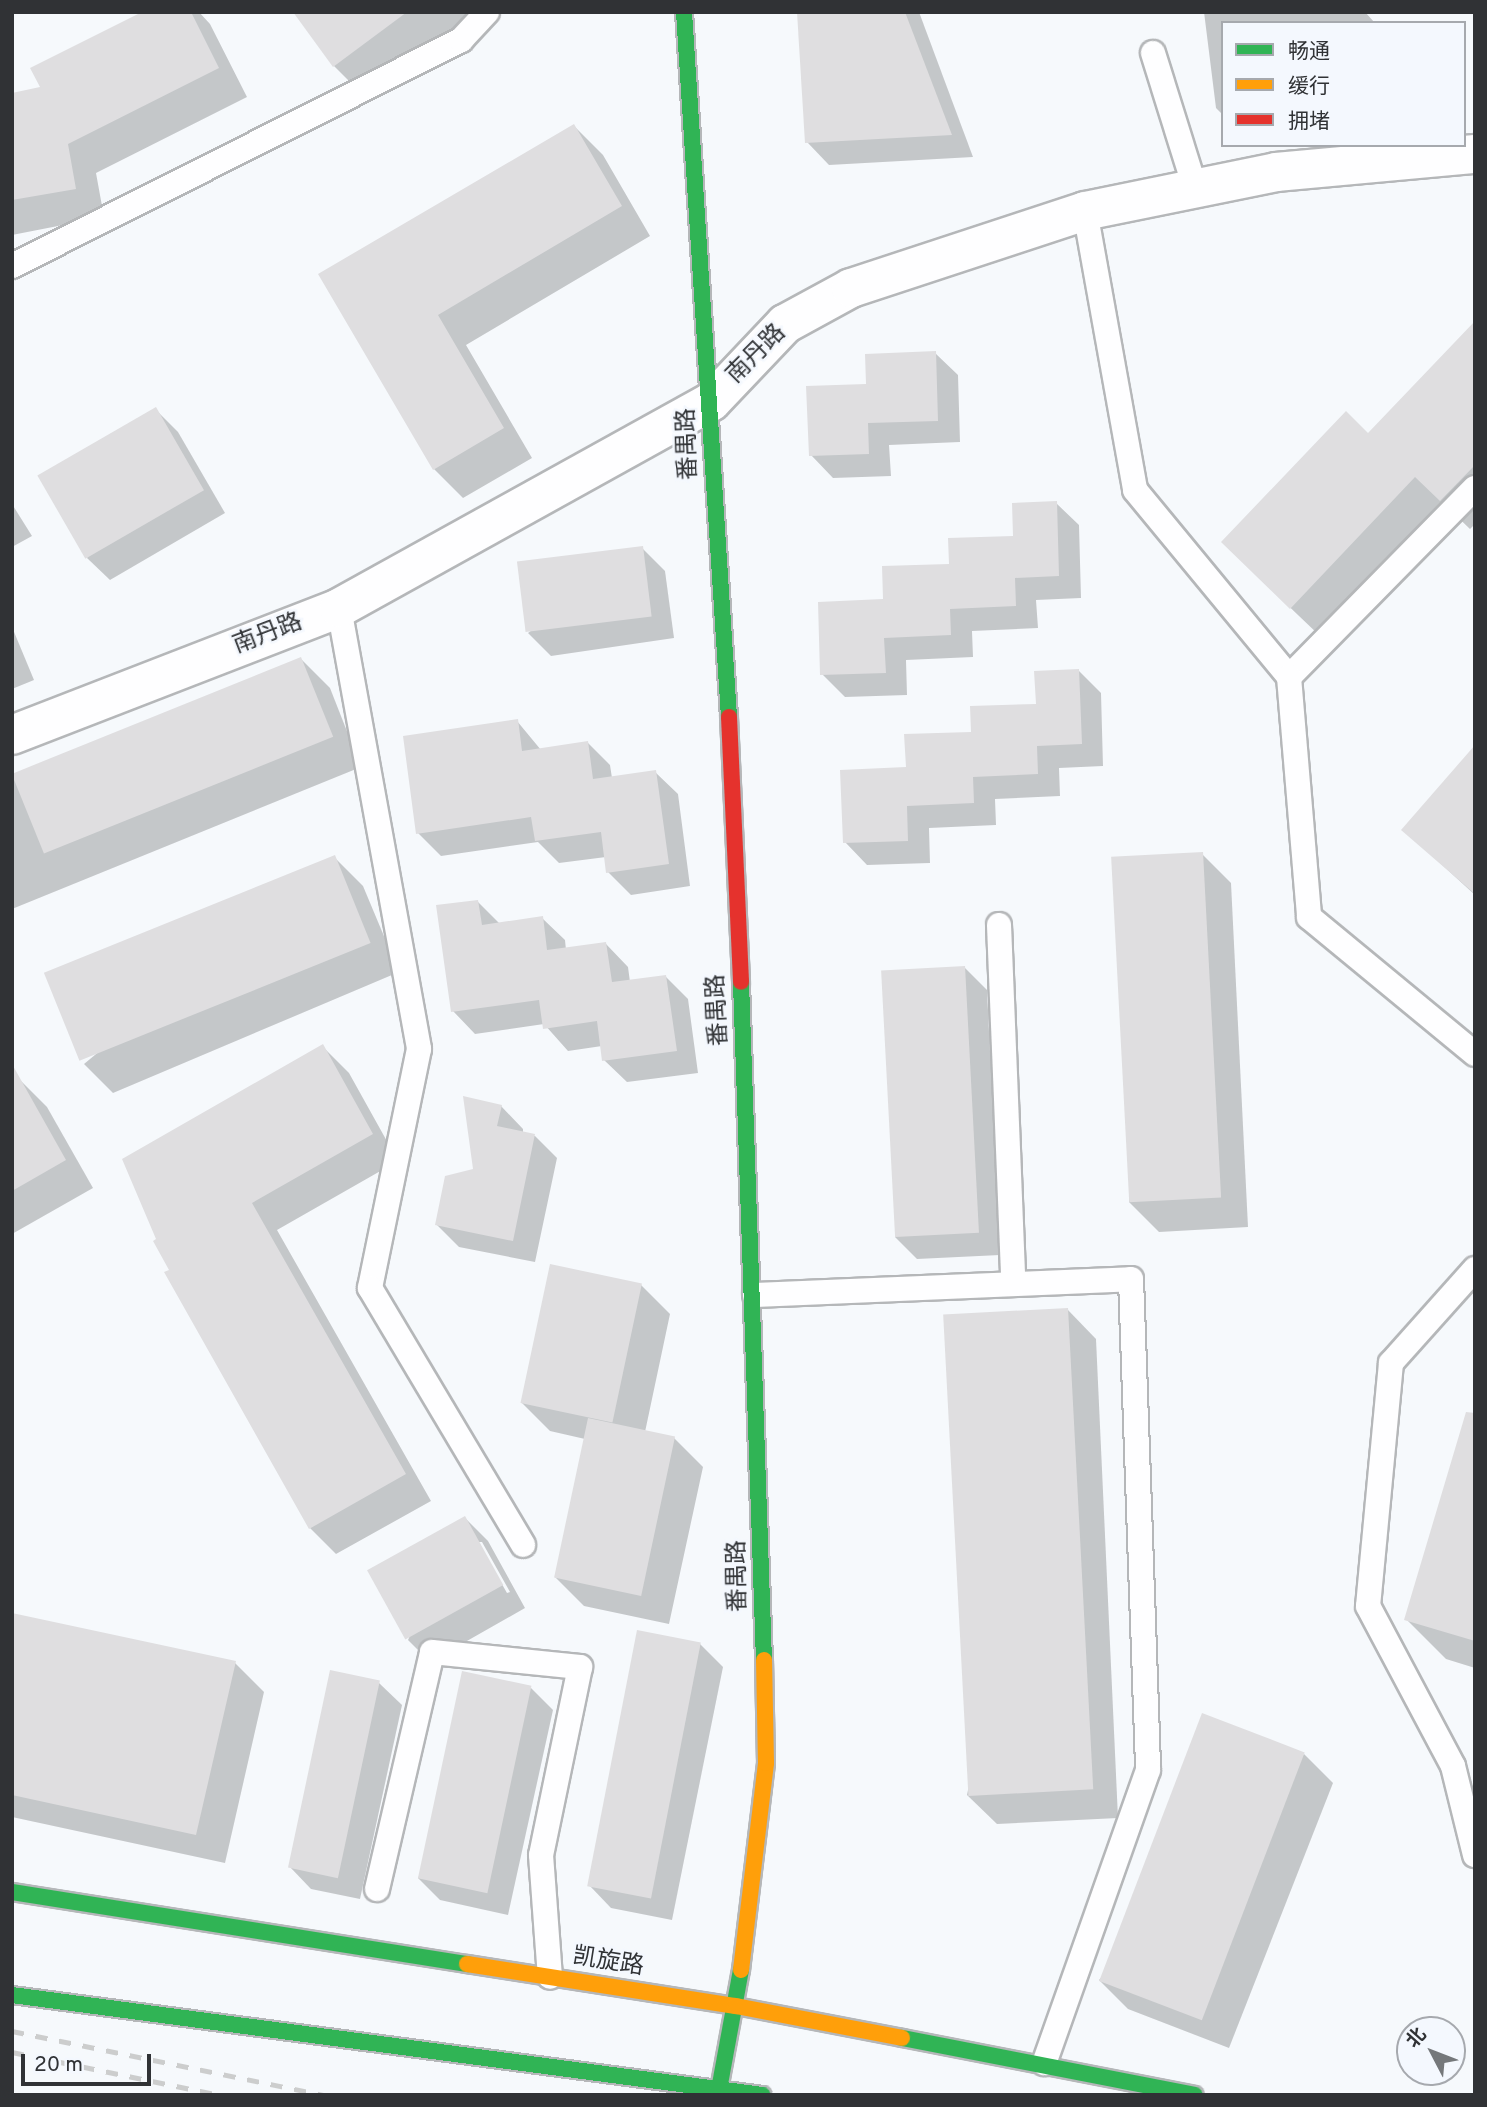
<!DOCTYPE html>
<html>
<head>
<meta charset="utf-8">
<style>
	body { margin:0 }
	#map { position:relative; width:1487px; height:2107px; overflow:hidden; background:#f6f9fc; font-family:Overpass,"Noto Sans SC",sans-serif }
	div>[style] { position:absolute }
	.shadow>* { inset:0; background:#0003 }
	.building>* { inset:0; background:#dfdee0; transform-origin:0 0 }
	.roads { filter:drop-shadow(2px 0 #b5b7b9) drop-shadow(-2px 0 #b5b7b9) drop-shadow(0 2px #b5b7b9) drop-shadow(0 -2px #b5b7b9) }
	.lane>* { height:24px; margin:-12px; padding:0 12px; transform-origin:12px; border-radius:12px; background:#fefeff }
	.street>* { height:38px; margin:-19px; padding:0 19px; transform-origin:19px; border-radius:19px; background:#fefeff }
	.fast>* { height:16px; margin:-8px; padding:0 8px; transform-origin:8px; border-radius:8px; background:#30b455 }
	.slow>* { height:16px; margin:-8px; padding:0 8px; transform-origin:8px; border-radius:8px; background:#ff9f0a }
	.jam>* { height:16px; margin:-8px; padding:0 8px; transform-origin:8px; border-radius:8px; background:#e5322d }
	.rail>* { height:5px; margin-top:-2.5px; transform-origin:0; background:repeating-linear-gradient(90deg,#cccdcd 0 12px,transparent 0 24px) }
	span { translate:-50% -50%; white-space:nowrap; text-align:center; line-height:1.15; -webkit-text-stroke:5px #f4f8fe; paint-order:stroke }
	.street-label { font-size:24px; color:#303235 }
	.frame { position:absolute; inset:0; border:14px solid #303235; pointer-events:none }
	.legend { position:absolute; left:1221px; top:21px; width:245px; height:126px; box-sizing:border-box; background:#f4f8fe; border:2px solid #a6a9ae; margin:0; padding:9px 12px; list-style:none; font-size:21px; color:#303235 }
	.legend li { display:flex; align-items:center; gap:14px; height:35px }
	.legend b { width:35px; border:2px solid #a6a9ae }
	.north { position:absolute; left:1396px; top:2016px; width:70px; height:70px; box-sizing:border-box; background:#f4f8fe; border:2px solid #a6a9ae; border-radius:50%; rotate:312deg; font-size:19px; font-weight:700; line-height:28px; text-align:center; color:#303235 }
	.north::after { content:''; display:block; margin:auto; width:24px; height:32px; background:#75787b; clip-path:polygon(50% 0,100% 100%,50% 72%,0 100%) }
	.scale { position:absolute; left:21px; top:2054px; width:130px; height:32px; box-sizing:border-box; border:4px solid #303235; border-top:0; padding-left:9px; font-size:21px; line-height:24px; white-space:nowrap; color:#303235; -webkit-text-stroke:5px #f4f8fe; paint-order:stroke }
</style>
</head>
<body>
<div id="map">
	<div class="shadow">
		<i style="clip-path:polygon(146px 12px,199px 12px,210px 24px,247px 97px,96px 173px,104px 217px,12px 235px,12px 94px,42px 89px)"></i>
		<i style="clip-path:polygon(295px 12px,476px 12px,363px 95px,334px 66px)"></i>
		<i style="clip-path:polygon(799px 12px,919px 12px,973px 157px,829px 165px,807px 142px)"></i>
		<i style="clip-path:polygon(1204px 12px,1365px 12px,1375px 23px,1223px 23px,1223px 115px,1216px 108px)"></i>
		<i style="clip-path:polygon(574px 126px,603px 155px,650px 236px,466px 345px,532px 458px,463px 498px,434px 469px,321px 275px)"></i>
		<i style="clip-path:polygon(1475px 324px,1475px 524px,1470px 529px,1445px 505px,1321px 637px,1252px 571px,1368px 436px)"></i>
		<i style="clip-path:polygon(935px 353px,958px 375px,960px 442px,889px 445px,891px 476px,833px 478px,811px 455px,868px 385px)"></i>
		<i style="clip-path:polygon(155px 409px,178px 432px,225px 513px,110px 580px,87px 558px)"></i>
		<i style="clip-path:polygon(1056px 503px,1079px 525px,1081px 598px,1036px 600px,1038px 628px,972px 631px,973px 657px,906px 660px,907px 695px,845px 697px,822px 674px,885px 601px,1015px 537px)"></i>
		<i style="clip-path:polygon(12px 504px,32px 536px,12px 547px)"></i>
		<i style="clip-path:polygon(642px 548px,665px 571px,674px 638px,551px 656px,528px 633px)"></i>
		<i style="clip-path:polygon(12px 627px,34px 680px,12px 689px)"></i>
		<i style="clip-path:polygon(301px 659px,330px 688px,361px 767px,12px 909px,12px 776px)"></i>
		<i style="clip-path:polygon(1079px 671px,1101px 693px,1103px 766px,1059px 768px,1060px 796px,995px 799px,996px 825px,929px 828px,930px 863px,867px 865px,845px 842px,907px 769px,1037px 705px)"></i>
		<i style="clip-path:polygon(517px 721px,541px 750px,588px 743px,610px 765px,612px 778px,655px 772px,678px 794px,690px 886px,631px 895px,608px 872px,606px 857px,559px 863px,538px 842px,441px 856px,418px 833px)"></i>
		<i style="clip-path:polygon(1475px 747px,1475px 895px,1404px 830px)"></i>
		<i style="clip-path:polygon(1202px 854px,1231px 883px,1248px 1227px,1159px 1232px,1129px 1202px)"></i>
		<i style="clip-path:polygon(334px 857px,363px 886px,399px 972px,113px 1093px,84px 1064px)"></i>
		<i style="clip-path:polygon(478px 902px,500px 924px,542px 918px,565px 940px,566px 950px,606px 944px,628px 967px,630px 982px,666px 977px,688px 999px,698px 1073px,627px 1082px,604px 1060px,602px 1046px,568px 1051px,544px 1024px,475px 1034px,453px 1011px)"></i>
		<i style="clip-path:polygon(965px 968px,987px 990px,1000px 1255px,917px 1259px,895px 1237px)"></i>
		<i style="clip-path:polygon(323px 1047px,349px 1073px,398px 1161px,277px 1230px,431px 1501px,336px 1554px,310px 1528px,171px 1270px)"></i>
		<i style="clip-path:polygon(19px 1079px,47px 1107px,93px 1188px,12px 1234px,12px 1083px)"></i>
		<i style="clip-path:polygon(501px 1106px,523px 1129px,523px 1133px,535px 1136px,557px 1158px,535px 1262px,459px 1247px,437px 1225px,474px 1170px)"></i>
		<i style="clip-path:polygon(641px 1285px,670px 1314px,645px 1432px,674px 1438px,703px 1467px,669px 1624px,584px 1606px,555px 1577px,585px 1439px,550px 1431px,521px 1402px)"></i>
		<i style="clip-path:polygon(1067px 1309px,1096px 1339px,1118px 1818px,997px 1824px,967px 1795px)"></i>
		<i style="clip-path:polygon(1475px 1439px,1475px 1668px,1446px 1659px,1406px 1619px)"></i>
		<i style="clip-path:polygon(evenodd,465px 1518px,488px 1541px,525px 1608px,430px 1662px,408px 1640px,465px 1518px,478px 1542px,482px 1542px,510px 1592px,507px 1593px,478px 1542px)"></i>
		<i style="clip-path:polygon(12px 1614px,235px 1663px,264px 1692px,225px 1863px,12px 1817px)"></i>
		<i style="clip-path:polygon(700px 1644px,723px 1667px,672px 1920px,611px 1908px,589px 1885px)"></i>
		<i style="clip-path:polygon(379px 1683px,402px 1705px,360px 1899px,311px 1889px,289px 1866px)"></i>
		<i style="clip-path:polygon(530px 1687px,553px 1710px,508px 1915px,440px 1900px,418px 1878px)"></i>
		<i style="clip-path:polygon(1304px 1754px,1333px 1783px,1229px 2048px,1128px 2009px,1099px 1980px)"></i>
	</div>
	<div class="building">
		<i style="clip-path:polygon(142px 12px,191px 12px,219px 68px,68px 144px,76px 189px,12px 200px,12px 93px,40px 87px,30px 68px)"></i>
		<i style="clip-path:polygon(293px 12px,407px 12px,333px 67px)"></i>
		<i style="clip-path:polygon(797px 12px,905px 12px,952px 135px,805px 143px)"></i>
		<i style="clip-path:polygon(574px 124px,622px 206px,438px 315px,504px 428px,433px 470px,318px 274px)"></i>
		<i style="clip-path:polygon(1475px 321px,1475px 465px,1440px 501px,1415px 477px,1290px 609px,1221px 542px,1346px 411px,1368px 433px)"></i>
		<i style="clip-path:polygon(936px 351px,938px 421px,868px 423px,869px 454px,809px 456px,806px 386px,866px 384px,865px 354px)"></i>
		<i style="left:156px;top:407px;width:96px;height:137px;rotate:60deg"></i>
		<i style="clip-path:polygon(1057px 501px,1059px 576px,1015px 578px,1016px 606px,950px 609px,951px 635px,884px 638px,886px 673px,820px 675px,818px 602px,883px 599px,882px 566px,949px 564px,948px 538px,1013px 536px,1012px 503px)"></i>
		<i style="left:643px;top:546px;width:71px;height:127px;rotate:83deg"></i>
		<i style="left:301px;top:657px;width:86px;height:312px;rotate:68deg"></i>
		<i style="clip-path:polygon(1079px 669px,1082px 744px,1037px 746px,1038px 774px,973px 777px,974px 803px,907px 806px,908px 841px,843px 843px,840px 770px,906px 767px,904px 734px,971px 732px,970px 706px,1036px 704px,1034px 671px)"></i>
		<i style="clip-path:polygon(518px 719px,522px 751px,588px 741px,593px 779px,656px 770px,669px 864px,606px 873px,601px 832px,535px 841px,531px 817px,416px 834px,403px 736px)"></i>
		<i style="clip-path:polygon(1475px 745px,1475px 894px,1401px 830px)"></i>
		<i style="left:1203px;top:852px;width:346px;height:92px;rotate:87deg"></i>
		<i style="left:335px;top:855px;width:95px;height:314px;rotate:68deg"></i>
		<i style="clip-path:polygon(478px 900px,482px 925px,543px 916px,547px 950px,606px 942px,612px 982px,666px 975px,677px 1051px,602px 1061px,597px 1021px,543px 1029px,539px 1000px,451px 1012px,436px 905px)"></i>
		<i style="left:965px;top:966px;width:267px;height:84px;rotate:87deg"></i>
		<i style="clip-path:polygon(323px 1044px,373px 1134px,252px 1203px,406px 1474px,309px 1529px,164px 1272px,169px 1270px,153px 1241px,156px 1239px,122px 1159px)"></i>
		<i style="clip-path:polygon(12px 1064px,66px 1160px,12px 1191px)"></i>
		<i style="clip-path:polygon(463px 1096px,502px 1105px,497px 1126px,535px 1134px,513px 1241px,435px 1225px,445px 1176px,473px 1169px)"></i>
		<i style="left:550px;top:1264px;width:94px;height:142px;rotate:12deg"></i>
		<i style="left:1068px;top:1308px;width:482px;height:125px;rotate:87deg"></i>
		<i style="clip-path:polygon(1466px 1412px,1475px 1413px,1475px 1641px,1404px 1620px)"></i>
		<i style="left:588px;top:1418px;width:89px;height:163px;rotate:12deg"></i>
		<i style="left:465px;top:1516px;width:79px;height:112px;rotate:61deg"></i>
		<i style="clip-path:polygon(12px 1613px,236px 1661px,196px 1835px,12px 1795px)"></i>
		<i style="left:637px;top:1630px;width:65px;height:261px;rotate:11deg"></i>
		<i style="left:330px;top:1670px;width:51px;height:202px;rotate:12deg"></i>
		<i style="left:462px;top:1671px;width:71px;height:212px;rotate:12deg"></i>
		<i style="left:1202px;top:1713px;width:110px;height:287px;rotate:21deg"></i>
	</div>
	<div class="roads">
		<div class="lane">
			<i style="left:1153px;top:53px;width:141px;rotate:72.7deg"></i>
			<i style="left:1085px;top:211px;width:283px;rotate:79.8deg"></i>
			<i style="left:1135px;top:490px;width:242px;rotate:50.5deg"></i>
			<i style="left:1289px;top:677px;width:265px;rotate:-45.5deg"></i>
			<i style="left:12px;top:266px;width:503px;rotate:-26.72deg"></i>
			<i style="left:461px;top:40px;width:38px;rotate:-47deg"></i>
			<i style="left:339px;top:608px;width:448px;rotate:79.7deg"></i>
			<i style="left:419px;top:1049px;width:244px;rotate:101.6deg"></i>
			<i style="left:370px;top:1288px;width:299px;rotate:59.2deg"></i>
			<i style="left:1289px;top:677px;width:241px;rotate:85.2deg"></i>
			<i style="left:1309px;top:917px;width:215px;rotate:39.5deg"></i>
			<i style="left:999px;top:925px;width:356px;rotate:87.7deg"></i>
			<i style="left:1475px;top:1269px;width:126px;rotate:131.8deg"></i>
			<i style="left:1391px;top:1363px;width:244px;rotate:95.4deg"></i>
			<i style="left:1368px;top:1606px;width:181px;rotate:62deg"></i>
			<i style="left:1453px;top:1766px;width:92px;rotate:76.1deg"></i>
			<i style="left:755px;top:1295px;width:376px;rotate:-2.4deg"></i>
			<i style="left:1131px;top:1279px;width:491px;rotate:88deg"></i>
			<i style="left:1148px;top:1770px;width:311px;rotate:109.5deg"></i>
			<i style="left:377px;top:1889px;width:243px;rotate:-76.9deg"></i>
			<i style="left:432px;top:1652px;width:149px;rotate:5.8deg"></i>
			<i style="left:580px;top:1667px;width:192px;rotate:101.7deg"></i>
			<i style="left:541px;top:1855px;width:122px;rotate:85.8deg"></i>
		</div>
		<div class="street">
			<i style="left:12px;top:735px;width:351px;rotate:-21.2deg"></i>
			<i style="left:339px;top:608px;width:425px;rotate:-29deg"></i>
			<i style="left:711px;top:402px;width:108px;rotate:-46.5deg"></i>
			<i style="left:785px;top:324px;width:75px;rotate:-28.6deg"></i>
			<i style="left:851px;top:288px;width:246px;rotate:-18.2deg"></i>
			<i style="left:1085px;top:211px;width:195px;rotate:-11.5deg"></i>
			<i style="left:1276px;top:172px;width:200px;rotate:-5.2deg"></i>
		</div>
		<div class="fast">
			<i style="left:684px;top:12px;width:706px;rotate:86.35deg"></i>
			<i style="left:741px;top:982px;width:678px;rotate:88.06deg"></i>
			<i style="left:12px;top:1892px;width:461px;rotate:9deg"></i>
			<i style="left:12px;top:1995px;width:757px;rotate:7.59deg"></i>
			<i style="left:902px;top:2038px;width:298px;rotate:11deg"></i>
			<i style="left:718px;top:2095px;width:127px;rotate:-79.6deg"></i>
		</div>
		<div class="slow">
			<i style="left:467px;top:1964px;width:272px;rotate:8.9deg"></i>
			<i style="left:736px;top:2006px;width:169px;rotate:10.9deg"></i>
			<i style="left:741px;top:1970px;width:209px;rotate:-83.1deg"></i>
			<i style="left:766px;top:1763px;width:103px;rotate:-91.1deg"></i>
		</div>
		<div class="jam">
			<i style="left:729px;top:717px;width:265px;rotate:87.4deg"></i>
		</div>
	</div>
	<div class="rail">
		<i style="left:12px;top:2031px;width:319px;rotate:11.6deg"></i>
		<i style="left:12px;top:2052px;width:212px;rotate:11.7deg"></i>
	</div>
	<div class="street-label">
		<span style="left:757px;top:355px;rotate:-45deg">南丹路</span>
		<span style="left:689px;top:444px;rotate:-92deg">番禺路</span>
		<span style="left:268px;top:635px;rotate:-21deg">南丹路</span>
		<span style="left:719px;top:1010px;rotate:-93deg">番禺路</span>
		<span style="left:739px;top:1576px;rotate:-91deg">番禺路</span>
		<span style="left:608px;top:1963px;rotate:9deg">凯旋路</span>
	</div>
	<div class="frame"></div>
	<ul class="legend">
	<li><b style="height:9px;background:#30b455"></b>畅通</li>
	<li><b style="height:9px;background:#ff9f0a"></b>缓行</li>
	<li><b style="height:9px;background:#e5322d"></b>拥堵</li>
	</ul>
	<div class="north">北</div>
	<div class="scale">20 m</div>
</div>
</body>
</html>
